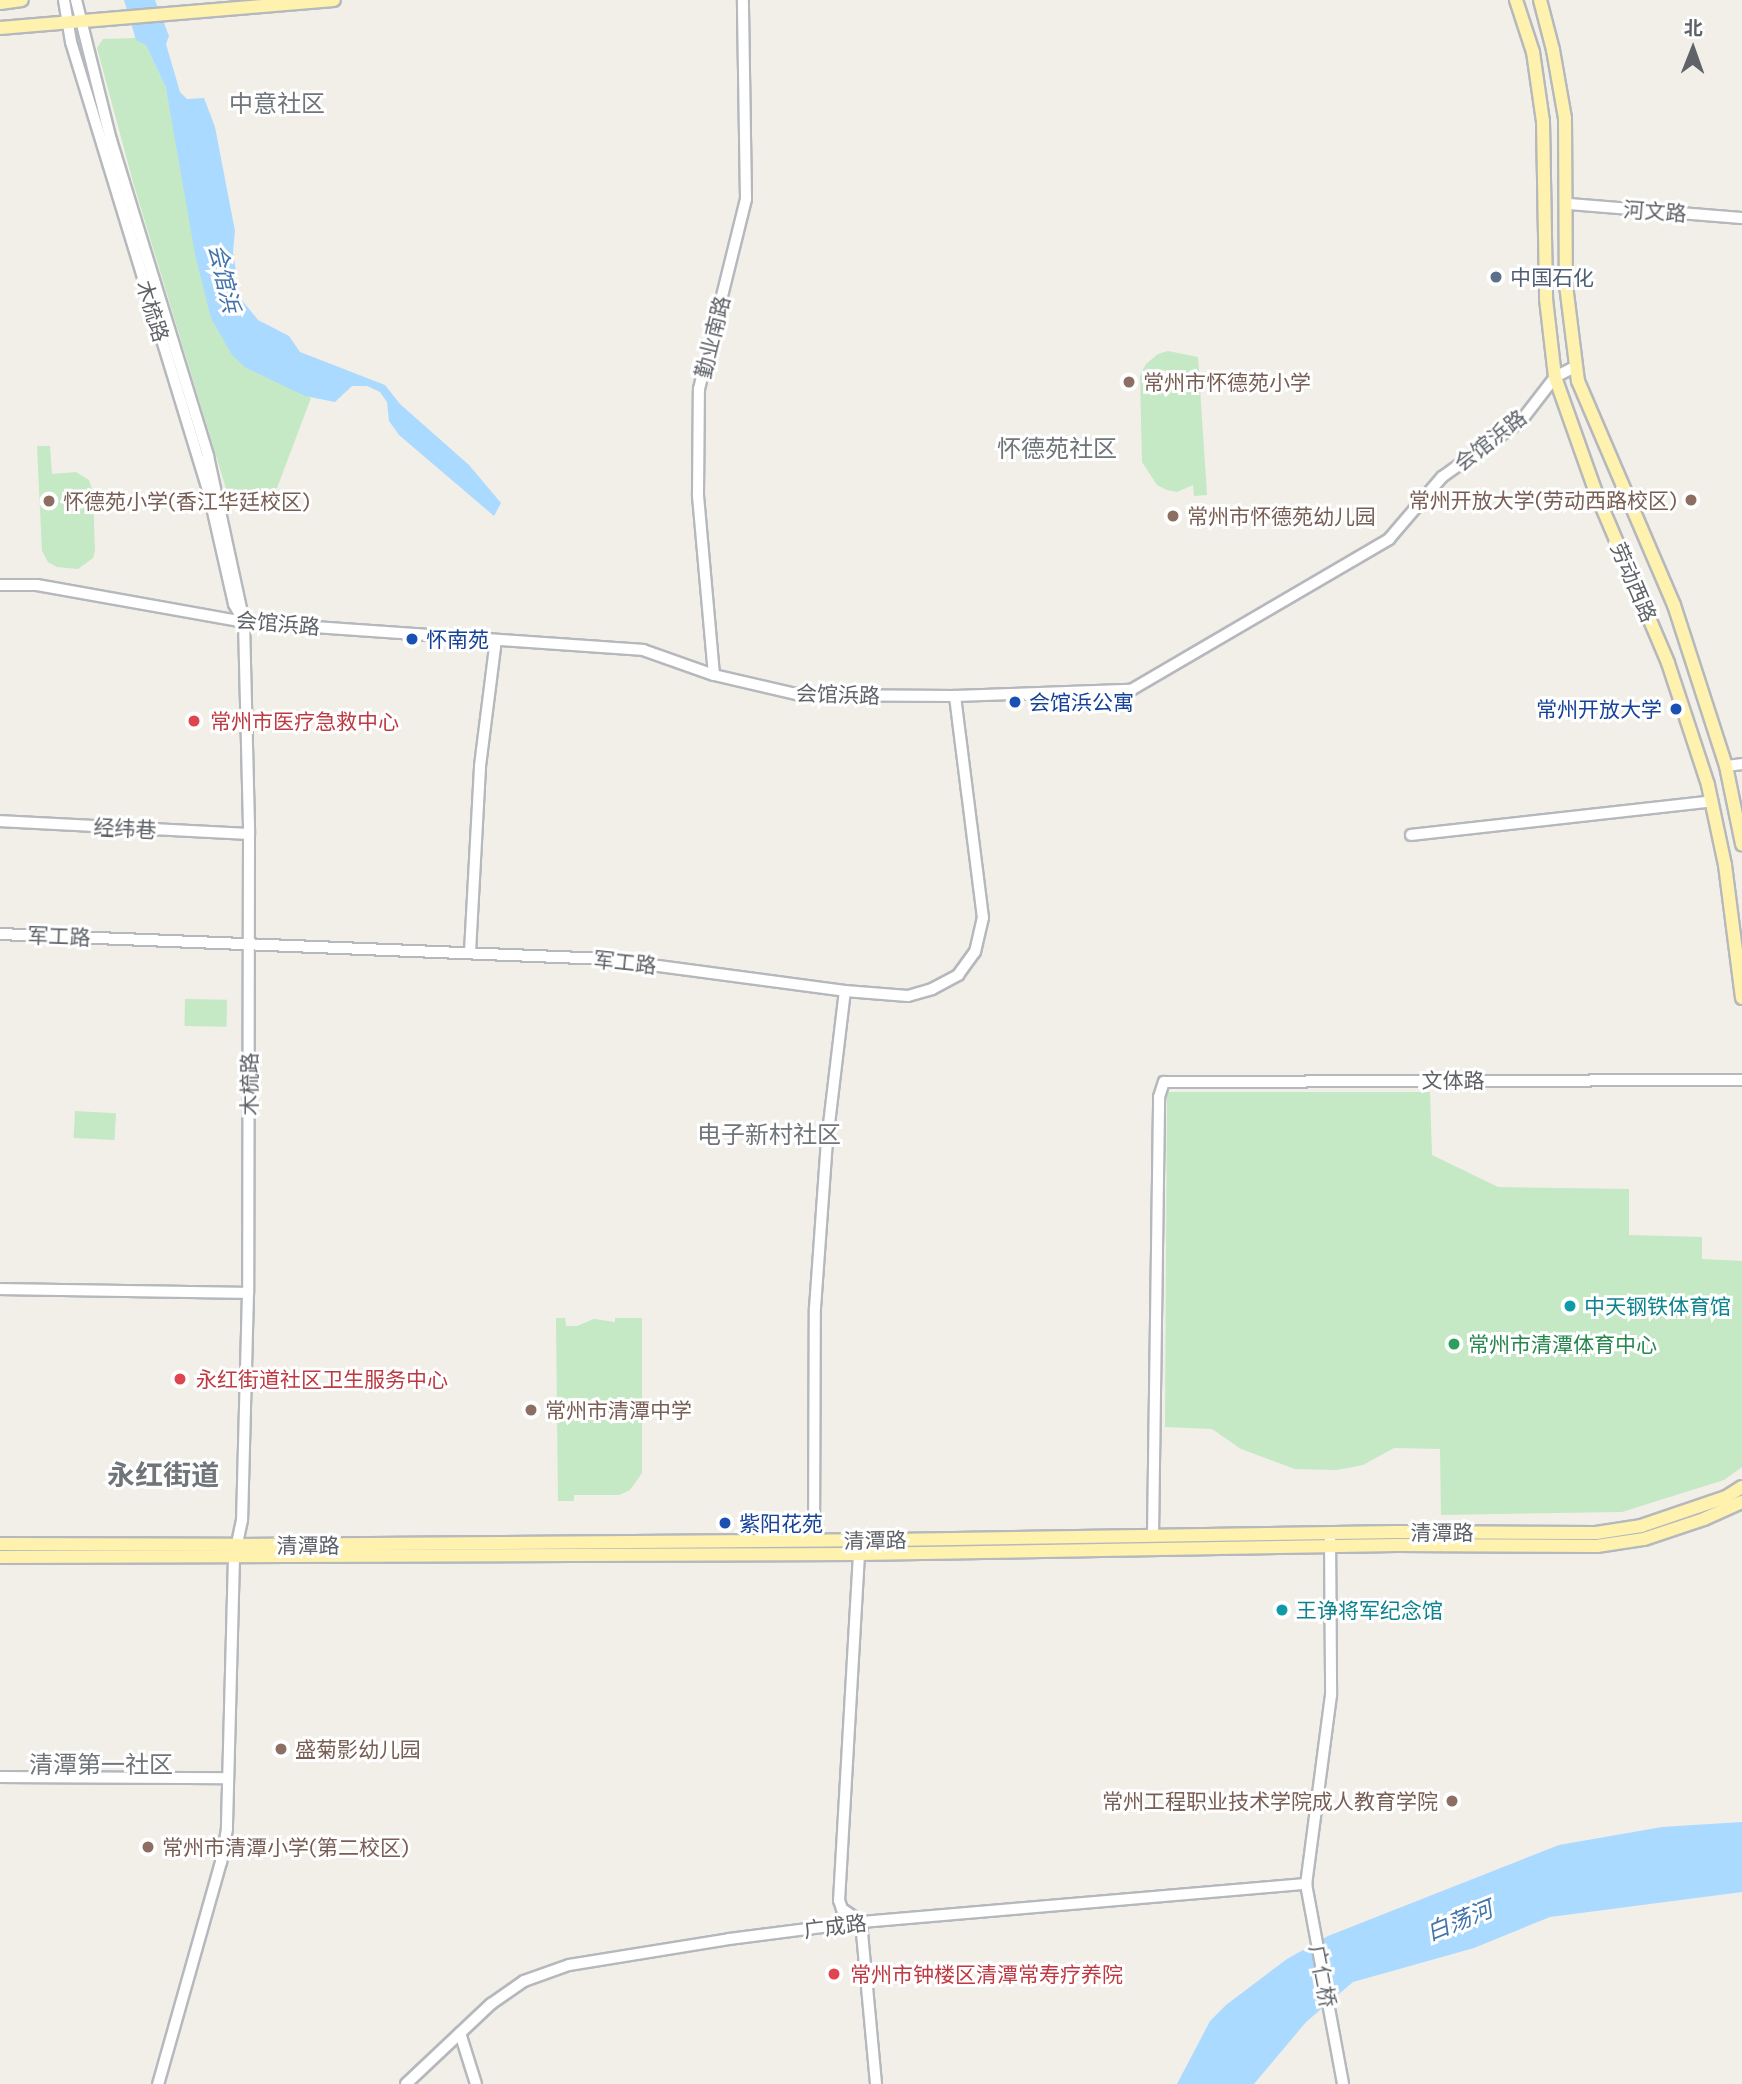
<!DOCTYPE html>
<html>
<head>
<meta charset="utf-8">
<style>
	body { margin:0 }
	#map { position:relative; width:1742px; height:2084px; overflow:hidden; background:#f1efe8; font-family:Commissioner,"Noto Sans SC",sans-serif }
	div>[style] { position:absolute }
	.green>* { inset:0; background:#c5e8c5; transform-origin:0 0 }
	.water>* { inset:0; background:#aadaff }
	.roads { filter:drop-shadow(2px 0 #b5b8bc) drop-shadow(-2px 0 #b5b8bc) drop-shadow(0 2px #b5b8bc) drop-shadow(0 -2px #b5b8bc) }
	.minor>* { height:10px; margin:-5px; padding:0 5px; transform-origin:5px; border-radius:5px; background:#fff }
	.major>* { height:12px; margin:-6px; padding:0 6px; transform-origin:6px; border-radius:6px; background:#fff2af }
	.dots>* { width:19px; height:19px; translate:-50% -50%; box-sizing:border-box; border:4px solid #fff; border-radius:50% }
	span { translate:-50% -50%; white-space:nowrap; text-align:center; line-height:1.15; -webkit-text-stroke:6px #fff; paint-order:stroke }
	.street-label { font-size:21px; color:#5f6368 }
	.service-label { font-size:21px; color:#4e5e75 }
	.left { translate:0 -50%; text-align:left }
	.education-label { font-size:21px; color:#785e54 }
	.right { translate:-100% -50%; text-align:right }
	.transit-label { font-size:21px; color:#164399 }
	.health-label { font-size:21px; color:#be3a42 }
	.culture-label { font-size:21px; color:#0d838f }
	.leisure-label { font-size:21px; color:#27864d }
	.water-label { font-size:23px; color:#4174aa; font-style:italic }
	.quarter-label { font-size:24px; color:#70757a }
	.district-label { font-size:28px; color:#70757a; font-weight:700 }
	.north { position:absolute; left:1658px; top:14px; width:70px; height:70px; -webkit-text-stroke:5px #fff; paint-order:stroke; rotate:1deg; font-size:19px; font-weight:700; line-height:28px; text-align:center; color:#5f6368 }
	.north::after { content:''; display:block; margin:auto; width:24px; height:32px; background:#5f6368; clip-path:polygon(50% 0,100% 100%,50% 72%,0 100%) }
</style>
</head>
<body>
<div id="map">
	<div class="green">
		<i style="clip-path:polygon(136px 38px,146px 45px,166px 88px,246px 368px,311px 398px,277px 488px,231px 505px,133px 182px,97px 48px,103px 39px)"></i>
		<i style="clip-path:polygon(1168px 351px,1198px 357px,1207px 495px,1194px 496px,1193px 485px,1177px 492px,1167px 490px,1157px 485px,1142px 462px,1140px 376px,1146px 364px,1158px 354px)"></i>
		<i style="clip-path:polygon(37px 446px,50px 446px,52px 474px,76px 472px,89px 480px,93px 493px,95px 551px,93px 558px,78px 569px,57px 567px,48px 562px,42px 551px)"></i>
		<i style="left:185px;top:999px;width:42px;height:27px;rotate:1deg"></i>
		<i style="clip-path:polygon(1167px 1092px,1430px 1092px,1432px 1155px,1498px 1187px,1629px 1189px,1629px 1235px,1702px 1237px,1702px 1259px,1742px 1261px,1742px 1467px,1724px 1480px,1622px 1512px,1441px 1515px,1440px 1449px,1394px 1448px,1363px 1465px,1337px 1470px,1295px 1469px,1241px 1449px,1212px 1429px,1165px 1427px)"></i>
		<i style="left:75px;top:1111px;width:41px;height:27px;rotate:3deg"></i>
		<i style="clip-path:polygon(556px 1318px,565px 1318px,566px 1326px,577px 1326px,594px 1319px,615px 1322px,615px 1318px,642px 1318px,642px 1473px,630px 1490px,619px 1495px,574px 1495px,574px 1501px,558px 1501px)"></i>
	</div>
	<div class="water">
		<i style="clip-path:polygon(124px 0,155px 0,169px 36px,166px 44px,180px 92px,187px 99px,204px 98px,215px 127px,235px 231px,233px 252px,240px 298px,258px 320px,289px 336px,300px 352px,385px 385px,400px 404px,469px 465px,501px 503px,494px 516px,399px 435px,389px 421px,387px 402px,380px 392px,367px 386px,352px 386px,335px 402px,305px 396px,246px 368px,232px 355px,211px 318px,195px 254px,166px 88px,146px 45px,136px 40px)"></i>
		<i style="clip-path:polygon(1742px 1822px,1742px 1892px,1550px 1917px,1474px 1948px,1353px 1982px,1306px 2022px,1254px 2084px,1177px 2084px,1210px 2021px,1226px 2005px,1287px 1959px,1328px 1936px,1559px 1845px,1662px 1827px)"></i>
	</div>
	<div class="roads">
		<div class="minor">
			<i style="left:64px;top:0;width:43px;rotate:80.5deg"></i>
			<i style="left:71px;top:42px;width:473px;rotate:73deg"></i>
			<i style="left:209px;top:494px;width:113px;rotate:77.2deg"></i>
			<i style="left:234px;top:604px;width:13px;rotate:61deg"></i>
			<i style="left:76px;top:0;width:144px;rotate:76deg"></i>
			<i style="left:111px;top:140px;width:331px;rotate:72.9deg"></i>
			<i style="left:208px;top:456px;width:170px;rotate:77.8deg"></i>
			<i style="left:244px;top:622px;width:212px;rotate:88.6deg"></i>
			<i style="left:249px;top:834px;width:459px;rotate:90.1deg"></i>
			<i style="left:248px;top:1293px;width:227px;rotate:91.5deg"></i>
			<i style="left:242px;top:1520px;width:38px;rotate:102deg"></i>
			<i style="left:234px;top:1557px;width:272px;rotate:91.5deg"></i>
			<i style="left:227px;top:1829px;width:34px;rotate:100deg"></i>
			<i style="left:221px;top:1862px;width:231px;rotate:105.8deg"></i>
			<i style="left:1568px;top:204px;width:175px;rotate:4.6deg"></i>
			<i style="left:0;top:585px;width:37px"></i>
			<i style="left:37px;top:585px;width:210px;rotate:10.1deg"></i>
			<i style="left:244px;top:622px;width:400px;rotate:4deg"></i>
			<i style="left:643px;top:650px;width:75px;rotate:19.4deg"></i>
			<i style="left:714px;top:675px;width:88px;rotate:13.1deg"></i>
			<i style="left:800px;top:695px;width:155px;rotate:0.4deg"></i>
			<i style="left:955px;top:696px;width:176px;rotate:-2deg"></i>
			<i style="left:1131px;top:690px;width:299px;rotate:-30.3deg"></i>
			<i style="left:1389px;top:539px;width:82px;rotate:-49.5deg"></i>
			<i style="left:1442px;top:477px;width:97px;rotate:-35.3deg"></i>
			<i style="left:1521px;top:421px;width:56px;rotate:-52.3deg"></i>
			<i style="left:1555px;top:377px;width:22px;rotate:-27deg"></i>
			<i style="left:714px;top:675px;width:182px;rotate:-95.1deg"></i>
			<i style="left:698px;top:494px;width:105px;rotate:-89.5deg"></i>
			<i style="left:699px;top:389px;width:196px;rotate:-76.1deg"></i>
			<i style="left:746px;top:199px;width:199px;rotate:-90.9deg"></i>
			<i style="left:1726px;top:766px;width:16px;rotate:-7deg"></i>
			<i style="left:0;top:821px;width:249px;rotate:3deg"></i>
			<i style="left:1411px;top:835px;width:303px;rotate:-6.4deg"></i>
			<i style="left:0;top:934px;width:607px;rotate:2.36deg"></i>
			<i style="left:606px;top:959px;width:241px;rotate:7.6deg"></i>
			<i style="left:845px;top:991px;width:63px;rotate:4.5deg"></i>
			<i style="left:908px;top:996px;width:25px;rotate:-16deg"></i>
			<i style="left:932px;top:989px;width:30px;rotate:-28deg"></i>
			<i style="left:958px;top:975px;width:29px;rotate:-54deg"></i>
			<i style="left:975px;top:952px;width:35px;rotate:-77deg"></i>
			<i style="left:983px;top:918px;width:224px;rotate:-97.2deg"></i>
			<i style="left:470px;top:952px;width:186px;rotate:-86.9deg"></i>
			<i style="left:480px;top:766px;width:127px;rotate:-82.8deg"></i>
			<i style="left:0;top:1289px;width:248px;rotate:0.9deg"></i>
			<i style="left:1330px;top:1533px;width:162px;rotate:89.6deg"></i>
			<i style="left:1331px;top:1695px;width:191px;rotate:97.5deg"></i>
			<i style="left:1306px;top:1884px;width:203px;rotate:79.5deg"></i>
			<i style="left:1153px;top:1536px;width:439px;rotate:-89.2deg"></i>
			<i style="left:1159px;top:1097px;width:16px;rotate:-72deg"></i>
			<i style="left:1164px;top:1082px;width:578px;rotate:-0.2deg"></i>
			<i style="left:814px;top:1541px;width:233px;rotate:-89.8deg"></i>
			<i style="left:815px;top:1308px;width:167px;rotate:-85.9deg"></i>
			<i style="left:827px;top:1141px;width:151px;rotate:-83.2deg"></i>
			<i style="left:859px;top:1554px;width:347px;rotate:93.3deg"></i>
			<i style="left:839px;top:1900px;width:9px;rotate:72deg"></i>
			<i style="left:842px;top:1909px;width:23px;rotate:34deg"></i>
			<i style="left:861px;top:1922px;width:163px;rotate:84.7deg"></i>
			<i style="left:0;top:1777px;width:228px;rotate:0.3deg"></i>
			<i style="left:460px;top:2033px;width:53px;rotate:72.6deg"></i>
			<i style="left:406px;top:2084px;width:117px;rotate:-43.3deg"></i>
			<i style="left:491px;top:2004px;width:40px;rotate:-34.9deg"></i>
			<i style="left:524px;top:1981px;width:48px;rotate:-19.6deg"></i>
			<i style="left:569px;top:1965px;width:162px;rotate:-9.2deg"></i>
			<i style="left:729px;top:1939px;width:133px;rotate:-7.3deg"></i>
			<i style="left:861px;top:1922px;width:447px;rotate:-4.9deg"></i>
		</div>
		<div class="major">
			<i style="left:1516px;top:0;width:55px;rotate:71.9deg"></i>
			<i style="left:1533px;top:52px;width:70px;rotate:81.8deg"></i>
			<i style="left:1543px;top:121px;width:178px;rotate:89deg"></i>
			<i style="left:1546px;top:299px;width:79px;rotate:83.4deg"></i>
			<i style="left:1555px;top:377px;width:123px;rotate:70.5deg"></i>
			<i style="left:1596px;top:493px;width:185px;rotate:67deg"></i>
			<i style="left:1668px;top:663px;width:128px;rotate:71.8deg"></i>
			<i style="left:1708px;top:785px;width:82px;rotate:78deg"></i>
			<i style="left:1725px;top:865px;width:134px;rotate:82.7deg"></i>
			<i style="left:1540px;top:0;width:52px;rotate:75.4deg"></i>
			<i style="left:1553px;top:50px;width:69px;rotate:80deg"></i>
			<i style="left:1565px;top:118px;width:167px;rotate:89.7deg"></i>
			<i style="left:1566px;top:285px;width:97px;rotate:82.9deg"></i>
			<i style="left:1578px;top:381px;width:244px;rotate:66.8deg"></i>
			<i style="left:1674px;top:605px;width:169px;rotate:72.1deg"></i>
			<i style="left:1726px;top:766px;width:80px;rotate:78.4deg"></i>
			<i style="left:0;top:3px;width:22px;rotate:-8deg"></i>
			<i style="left:0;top:28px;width:335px;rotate:-4.8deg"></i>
			<i style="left:0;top:1544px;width:236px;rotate:0.2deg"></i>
			<i style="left:236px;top:1545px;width:656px;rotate:-0.44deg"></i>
			<i style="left:892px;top:1540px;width:505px;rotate:-0.91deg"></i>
			<i style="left:1397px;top:1532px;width:199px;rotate:0.3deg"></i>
			<i style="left:1596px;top:1533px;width:46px;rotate:-8.8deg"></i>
			<i style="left:1641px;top:1526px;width:90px;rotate:-18.8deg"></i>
			<i style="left:1726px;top:1497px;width:19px;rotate:-32deg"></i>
			<i style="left:0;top:1557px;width:859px;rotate:-0.2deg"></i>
			<i style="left:859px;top:1554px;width:538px;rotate:-0.96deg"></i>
			<i style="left:1397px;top:1545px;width:200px;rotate:0.3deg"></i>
			<i style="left:1597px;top:1546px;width:48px;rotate:-8.5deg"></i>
			<i style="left:1644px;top:1539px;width:63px;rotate:-18.4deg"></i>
			<i style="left:1704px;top:1519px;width:42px;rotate:-24.1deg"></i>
		</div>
	</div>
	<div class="dots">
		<i style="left:1496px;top:277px;background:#5c6f8a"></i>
		<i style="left:1129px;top:382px;background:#8d6e63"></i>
		<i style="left:1691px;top:500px;background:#8d6e63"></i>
		<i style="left:49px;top:501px;background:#8d6e63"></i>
		<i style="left:1173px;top:516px;background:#8d6e63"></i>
		<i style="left:412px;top:639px;background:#1a4fb4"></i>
		<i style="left:1015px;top:702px;background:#1a4fb4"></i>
		<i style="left:1676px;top:709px;background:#1a4fb4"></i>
		<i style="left:194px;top:721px;background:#e0444e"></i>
		<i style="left:1570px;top:1306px;background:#0f9aa8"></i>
		<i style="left:1454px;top:1344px;background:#2e9e5b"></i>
		<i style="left:180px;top:1379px;background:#e0444e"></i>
		<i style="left:531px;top:1410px;background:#8d6e63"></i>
		<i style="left:725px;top:1523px;background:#1a4fb4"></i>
		<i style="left:1282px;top:1610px;background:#0f9aa8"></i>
		<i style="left:281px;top:1749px;background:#8d6e63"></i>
		<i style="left:1452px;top:1801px;background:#8d6e63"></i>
		<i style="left:148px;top:1847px;background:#8d6e63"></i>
		<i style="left:834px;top:1974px;background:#e0444e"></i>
	</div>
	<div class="street-label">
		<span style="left:1655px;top:211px;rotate:4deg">河文路</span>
		<span style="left:153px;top:311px;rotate:73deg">木梳路</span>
		<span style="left:712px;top:337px;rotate:-76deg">勤业南路</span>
		<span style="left:1490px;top:440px;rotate:-38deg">会馆浜路</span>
		<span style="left:1634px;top:582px;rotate:67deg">劳动西路</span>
		<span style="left:278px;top:623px;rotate:5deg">会馆浜路</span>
		<span style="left:838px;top:694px;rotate:2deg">会馆浜路</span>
		<span style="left:125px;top:828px;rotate:3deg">经纬巷</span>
		<span style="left:59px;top:936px;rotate:2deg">军工路</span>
		<span style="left:625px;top:962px;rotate:6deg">军工路</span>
		<span style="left:1453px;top:1080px">文体路</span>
		<span style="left:249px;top:1084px;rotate:-90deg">木梳路</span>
		<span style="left:1442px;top:1532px">清潭路</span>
		<span style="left:875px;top:1540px;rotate:-1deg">清潭路</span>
		<span style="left:308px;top:1545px">清潭路</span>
		<span style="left:835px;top:1926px;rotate:-7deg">广成路</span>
		<span style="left:1323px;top:1976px;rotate:79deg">广仁桥</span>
	</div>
	<div class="service-label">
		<span class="left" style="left:1510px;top:277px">中国石化</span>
	</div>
	<div class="education-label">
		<span class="left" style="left:1143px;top:382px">常州市怀德苑小学</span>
		<span class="right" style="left:1677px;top:500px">常州开放大学(劳动西路校区)</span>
		<span class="left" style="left:63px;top:501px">怀德苑小学(香江华廷校区)</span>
		<span class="left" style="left:1187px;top:516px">常州市怀德苑幼儿园</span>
		<span class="left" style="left:545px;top:1410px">常州市清潭中学</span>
		<span class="left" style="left:295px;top:1749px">盛菊影幼儿园</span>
		<span class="right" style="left:1438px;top:1801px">常州工程职业技术学院成人教育学院</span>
		<span class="left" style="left:162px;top:1847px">常州市清潭小学(第二校区)</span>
	</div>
	<div class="transit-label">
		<span class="left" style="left:426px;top:639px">怀南苑</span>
		<span class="left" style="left:1029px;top:702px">会馆浜公寓</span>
		<span class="right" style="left:1662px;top:709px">常州开放大学</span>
		<span class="left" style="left:739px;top:1523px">紫阳花苑</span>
	</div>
	<div class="health-label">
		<span class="left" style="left:210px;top:721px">常州市医疗急救中心</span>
		<span class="left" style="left:196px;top:1379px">永红街道社区卫生服务中心</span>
		<span class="left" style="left:850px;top:1974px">常州市钟楼区清潭常寿疗养院</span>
	</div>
	<div class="culture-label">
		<span class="left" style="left:1584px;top:1306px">中天钢铁体育馆</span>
		<span class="left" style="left:1296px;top:1610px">王诤将军纪念馆</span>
	</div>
	<div class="leisure-label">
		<span class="left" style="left:1468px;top:1344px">常州市清潭体育中心</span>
	</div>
	<div class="water-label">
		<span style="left:225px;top:278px;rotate:77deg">会馆浜</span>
		<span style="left:1459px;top:1920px;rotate:-22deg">白荡河</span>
	</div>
	<div class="quarter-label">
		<span style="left:277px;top:103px">中意社区</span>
		<span style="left:1057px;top:448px">怀德苑社区</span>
		<span style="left:769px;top:1134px">电子新村社区</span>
		<span style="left:101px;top:1764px">清潭第一社区</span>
	</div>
	<div class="district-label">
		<span style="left:163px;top:1474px">永红街道</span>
	</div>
	<div class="north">北</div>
</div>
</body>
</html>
